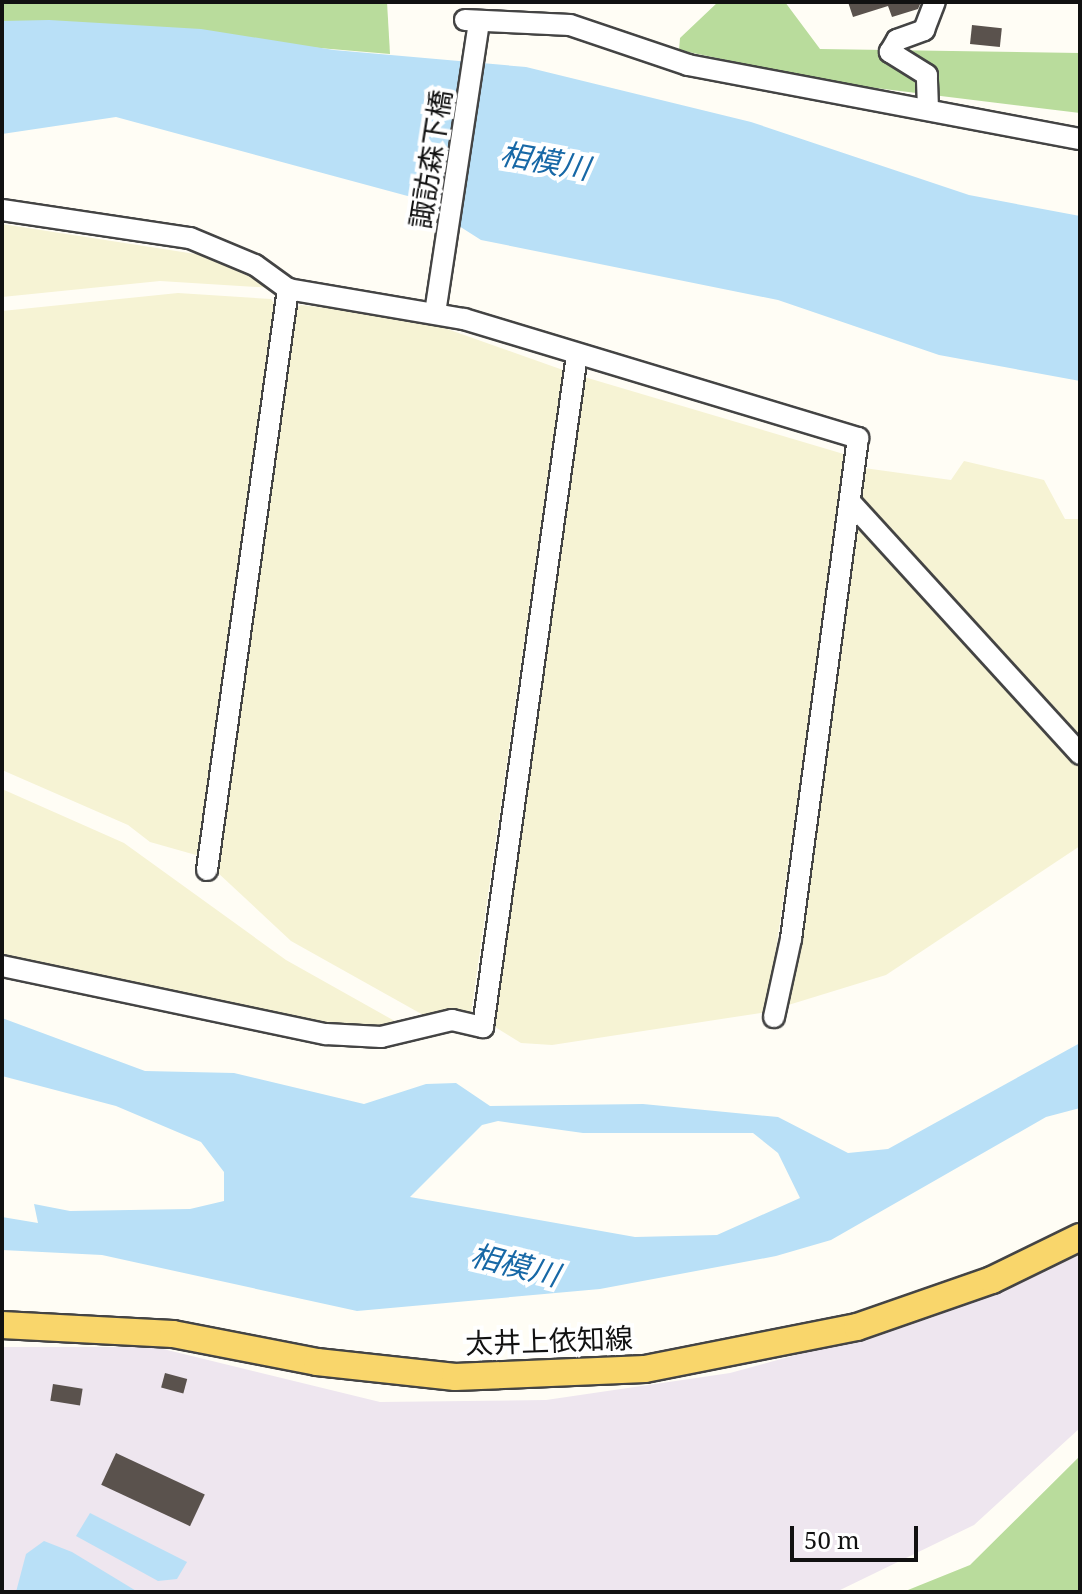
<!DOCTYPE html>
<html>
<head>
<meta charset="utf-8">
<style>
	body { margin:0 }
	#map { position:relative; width:1082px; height:1594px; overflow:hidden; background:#fffdf5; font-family:"Noto Serif","Noto Sans JP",serif }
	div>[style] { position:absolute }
	.industrial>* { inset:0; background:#eee6ef }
	.farmland>* { inset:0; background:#f6f3d4 }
	.forest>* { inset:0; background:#b9dc9c }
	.water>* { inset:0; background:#b9e0f7 }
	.building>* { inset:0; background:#5a524d; transform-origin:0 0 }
	.roads { filter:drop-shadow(2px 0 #444) drop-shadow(-2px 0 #444) drop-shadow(0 2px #444) drop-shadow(0 -2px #444) }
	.minor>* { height:20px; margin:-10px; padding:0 10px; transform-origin:10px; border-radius:10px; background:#fff }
	.major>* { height:26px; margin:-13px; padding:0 13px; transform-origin:13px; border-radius:13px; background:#f9d66b }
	span { translate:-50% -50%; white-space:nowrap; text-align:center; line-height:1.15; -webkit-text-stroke:8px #fff; paint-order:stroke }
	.street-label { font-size:28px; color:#111 }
	.water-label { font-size:30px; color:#1768a6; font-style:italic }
	.frame { position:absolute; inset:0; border:4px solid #111; pointer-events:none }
	.scale { position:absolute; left:790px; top:1526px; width:128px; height:36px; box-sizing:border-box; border:4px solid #111; border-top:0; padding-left:10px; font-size:24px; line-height:28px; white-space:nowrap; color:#111; -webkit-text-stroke:6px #fff; paint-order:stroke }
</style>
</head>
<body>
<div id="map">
	<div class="industrial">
		<i style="clip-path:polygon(1080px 1255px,1080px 1428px,974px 1525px,836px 1592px,2px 1592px,2px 1347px,155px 1347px,380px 1402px,546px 1400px,730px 1373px,931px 1318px)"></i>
	</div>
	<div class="farmland">
		<i style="clip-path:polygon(2px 224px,202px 255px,274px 288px,160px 281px,2px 297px)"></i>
		<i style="clip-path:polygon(178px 293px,271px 299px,278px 308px,203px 857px,150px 842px,128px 825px,2px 770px,2px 311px)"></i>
		<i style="clip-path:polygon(301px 305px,419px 319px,563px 370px,471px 1014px,425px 1016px,291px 941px,217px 872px,290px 311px)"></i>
		<i style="clip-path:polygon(581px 376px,847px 455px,767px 1012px,552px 1045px,521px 1043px,487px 1022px)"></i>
		<i style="clip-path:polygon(964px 461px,1044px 480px,1065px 519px,1080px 519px,1080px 744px,859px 509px,864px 468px,951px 480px)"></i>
		<i style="clip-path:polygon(856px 526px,1080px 762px,1080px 846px,886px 975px,785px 1006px)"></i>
		<i style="clip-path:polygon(2px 789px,124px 843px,286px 960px,400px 1024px,361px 1030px,40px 970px,2px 954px)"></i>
	</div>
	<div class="forest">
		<i style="clip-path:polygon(2px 2px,387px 2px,390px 54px,2px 21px)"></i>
		<i style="clip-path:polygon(718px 2px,785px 2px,820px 49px,1080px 53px,1080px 113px,835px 83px,679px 50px,680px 38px)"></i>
		<i style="clip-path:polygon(1080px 1456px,1080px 1592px,903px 1592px,970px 1565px)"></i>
	</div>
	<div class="water">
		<i style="clip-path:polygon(49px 20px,201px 29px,334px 50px,526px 67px,751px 122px,969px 195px,1080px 216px,1080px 381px,939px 355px,778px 300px,481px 240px,415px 198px,116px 117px,2px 134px,2px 21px)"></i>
		<i style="clip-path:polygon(evenodd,2px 1018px,145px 1071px,234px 1073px,364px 1104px,426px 1084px,456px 1083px,490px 1106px,643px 1104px,778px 1117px,848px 1153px,888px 1149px,1080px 1043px,1080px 1108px,1046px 1117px,831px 1240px,776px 1256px,600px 1289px,357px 1311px,102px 1255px,2px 1250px,2px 1217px,38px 1223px,34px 1204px,70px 1211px,190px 1209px,224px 1201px,224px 1172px,201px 1142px,116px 1106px,2px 1076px,2px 1018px,498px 1121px,583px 1133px,753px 1133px,778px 1153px,800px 1198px,717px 1235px,635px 1237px,410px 1197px,482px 1125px,498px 1121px)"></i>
		<i style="clip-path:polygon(90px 1513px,187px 1562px,177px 1579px,158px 1581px,76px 1536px)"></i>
		<i style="clip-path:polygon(44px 1541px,72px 1552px,138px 1592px,16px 1592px,26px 1554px)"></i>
	</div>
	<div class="building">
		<i style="clip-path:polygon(848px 2px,921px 2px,918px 9px,892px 17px,888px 6px,853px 17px)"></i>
		<i style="left:972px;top:25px;width:30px;height:19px;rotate:6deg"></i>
		<i style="left:165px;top:1373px;width:23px;height:15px;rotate:15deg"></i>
		<i style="left:53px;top:1384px;width:30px;height:17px;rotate:9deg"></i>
		<i style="left:116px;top:1453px;width:98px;height:35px;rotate:25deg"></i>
	</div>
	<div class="roads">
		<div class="minor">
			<i style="left:465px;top:20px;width:105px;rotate:2.7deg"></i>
			<i style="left:570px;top:25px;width:125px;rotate:18.7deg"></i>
			<i style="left:688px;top:65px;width:399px;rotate:10.7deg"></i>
			<i style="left:928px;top:109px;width:34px;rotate:-92deg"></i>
			<i style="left:927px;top:75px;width:44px;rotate:-148.1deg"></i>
			<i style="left:890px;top:52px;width:14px;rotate:-60deg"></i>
			<i style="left:897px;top:40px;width:29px;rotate:-20deg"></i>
			<i style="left:924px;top:30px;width:30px;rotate:-69deg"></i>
			<i style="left:2px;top:210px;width:190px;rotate:8.5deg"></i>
			<i style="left:190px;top:238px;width:70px;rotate:22.6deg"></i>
			<i style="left:255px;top:265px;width:41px;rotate:36deg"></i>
			<i style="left:288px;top:289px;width:179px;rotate:9.7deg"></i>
			<i style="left:464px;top:319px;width:412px;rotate:16.8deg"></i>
			<i style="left:858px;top:438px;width:505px;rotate:97.62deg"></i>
			<i style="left:791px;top:939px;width:80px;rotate:102.3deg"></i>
			<i style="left:435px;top:313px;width:295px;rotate:-81.4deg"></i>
			<i style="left:851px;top:503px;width:340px;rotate:47.6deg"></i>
			<i style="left:207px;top:870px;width:587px;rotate:-82.06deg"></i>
			<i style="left:2px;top:966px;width:331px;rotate:11.9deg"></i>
			<i style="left:326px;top:1034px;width:55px;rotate:3.1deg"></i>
			<i style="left:381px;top:1037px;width:73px;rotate:-13.5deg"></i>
			<i style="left:452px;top:1020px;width:32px;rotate:13deg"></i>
			<i style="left:483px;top:1027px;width:679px;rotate:-82.04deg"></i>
		</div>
		<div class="major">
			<i style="left:2px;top:1325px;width:171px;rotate:3deg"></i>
			<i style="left:173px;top:1334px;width:147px;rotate:11deg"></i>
			<i style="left:317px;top:1362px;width:139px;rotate:6.2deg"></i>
			<i style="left:455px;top:1377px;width:190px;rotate:-2.4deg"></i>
			<i style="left:645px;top:1369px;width:216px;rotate:-11.2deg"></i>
			<i style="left:857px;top:1327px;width:143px;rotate:-19.2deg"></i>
			<i style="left:992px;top:1280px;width:98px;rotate:-26deg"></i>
		</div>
	</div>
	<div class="street-label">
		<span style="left:430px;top:159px;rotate:-81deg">諏訪森下橋</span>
		<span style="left:549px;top:1340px;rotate:-2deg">太井上依知線</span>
	</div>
	<div class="water-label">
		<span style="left:545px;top:161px;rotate:10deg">相模川</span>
		<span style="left:515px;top:1265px;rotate:14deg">相模川</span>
	</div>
	<div class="frame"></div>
	<div class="scale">50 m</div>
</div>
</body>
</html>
